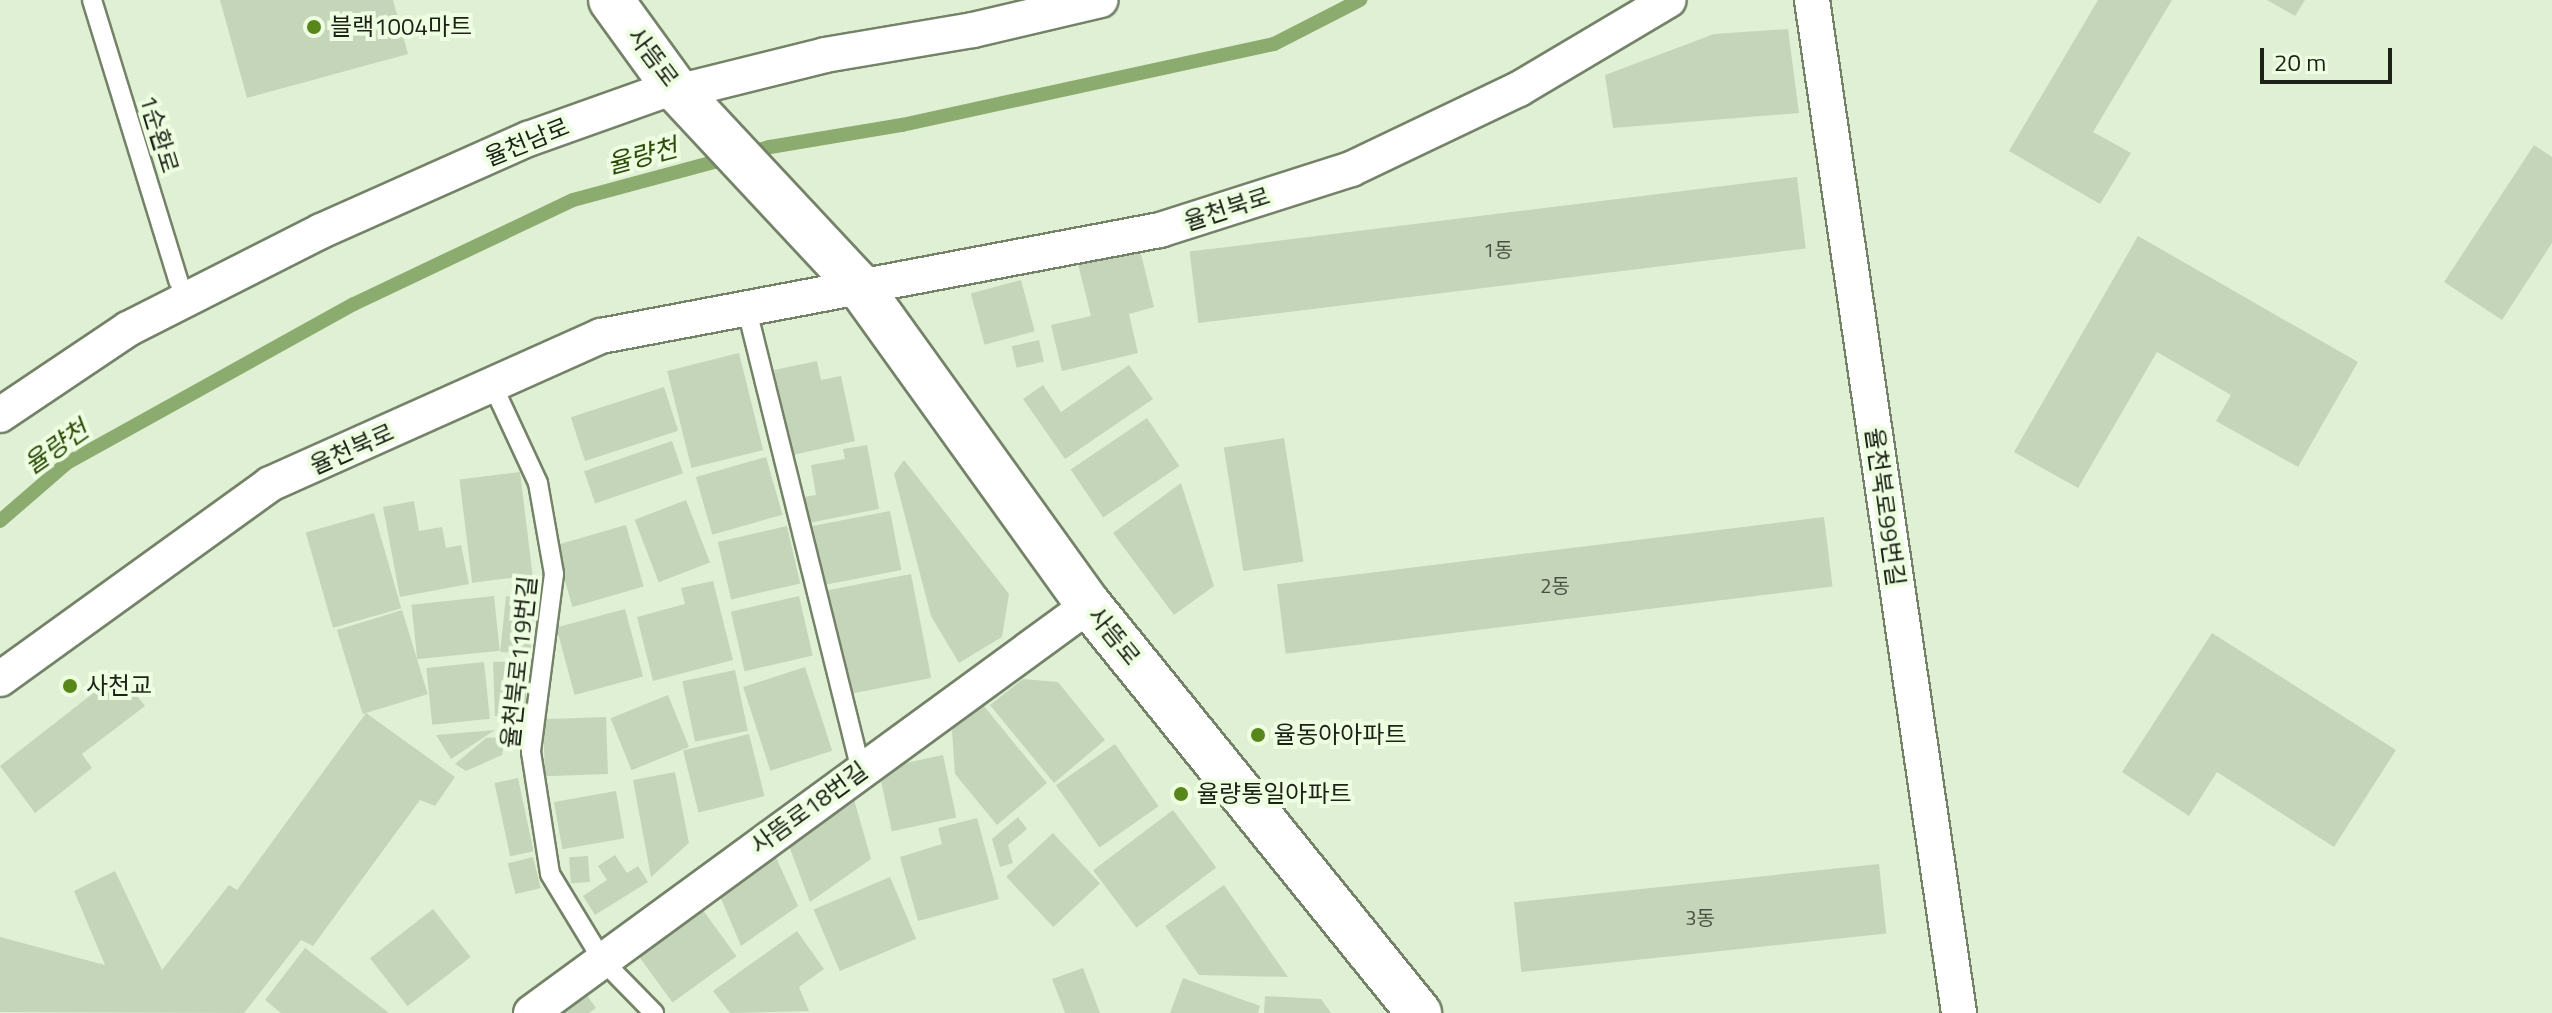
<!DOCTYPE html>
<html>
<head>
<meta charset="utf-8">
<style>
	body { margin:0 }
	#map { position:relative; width:2552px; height:1013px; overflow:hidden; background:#e0f0d4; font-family:"Titillium Web","Noto Sans KR",sans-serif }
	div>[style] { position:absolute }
	.stream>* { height:14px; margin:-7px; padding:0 7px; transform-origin:7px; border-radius:7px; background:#8bab6f }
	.building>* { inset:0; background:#c5d5b9; transform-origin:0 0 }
	.roads { filter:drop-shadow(2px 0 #748268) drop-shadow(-2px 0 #748268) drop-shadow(0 2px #748268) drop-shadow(0 -2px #748268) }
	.service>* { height:18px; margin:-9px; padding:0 9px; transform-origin:9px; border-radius:9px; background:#fff }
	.minor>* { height:34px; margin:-17px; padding:0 17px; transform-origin:17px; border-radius:17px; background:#fff }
	.tertiary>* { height:44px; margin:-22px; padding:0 22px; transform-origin:22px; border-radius:22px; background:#fff }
	.dots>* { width:22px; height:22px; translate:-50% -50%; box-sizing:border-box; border:4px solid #edfee1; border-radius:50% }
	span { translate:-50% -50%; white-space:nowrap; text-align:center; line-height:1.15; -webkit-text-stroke:8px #edfee1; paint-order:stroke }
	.number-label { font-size:20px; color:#474f40 }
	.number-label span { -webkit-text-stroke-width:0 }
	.poi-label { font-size:24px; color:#1d2218 }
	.left { translate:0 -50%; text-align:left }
	.street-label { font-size:24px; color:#1d2218 }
	.water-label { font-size:26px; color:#2e4b08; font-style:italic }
	.scale { position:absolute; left:2260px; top:48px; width:132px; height:36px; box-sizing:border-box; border:4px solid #1d2218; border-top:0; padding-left:10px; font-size:24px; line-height:28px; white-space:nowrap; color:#1d2218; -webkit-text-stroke:6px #edfee1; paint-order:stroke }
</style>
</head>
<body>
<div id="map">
	<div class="stream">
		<i style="left:0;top:521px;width:89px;rotate:-40.9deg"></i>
		<i style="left:67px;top:463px;width:328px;rotate:-29deg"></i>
		<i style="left:354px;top:304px;width:242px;rotate:-25.4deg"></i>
		<i style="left:573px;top:200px;width:204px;rotate:-15.1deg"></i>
		<i style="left:770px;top:147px;width:134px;rotate:-9.5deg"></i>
		<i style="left:902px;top:125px;width:381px;rotate:-12.3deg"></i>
		<i style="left:1274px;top:44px;width:97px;rotate:-27.1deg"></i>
	</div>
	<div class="building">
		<i style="clip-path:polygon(220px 0,393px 0,408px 54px,247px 98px)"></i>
		<i style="clip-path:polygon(2098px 0,2172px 0,2093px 132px,2131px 153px,2100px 204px,2009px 151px)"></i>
		<i style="clip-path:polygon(2267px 0,2305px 0,2295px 16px)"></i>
		<i style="clip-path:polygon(1788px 29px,1799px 113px,1613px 128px,1605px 75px,1714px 34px)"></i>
		<i style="clip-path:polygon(2534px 145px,2552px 157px,2552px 243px,2502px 320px,2444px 282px)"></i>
		<i style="left:1797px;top:177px;width:72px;height:612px;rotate:83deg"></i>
		<i style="clip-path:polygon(2138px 236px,2358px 362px,2298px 467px,2216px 421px,2231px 395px,2157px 352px,2078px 488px,2014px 452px)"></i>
		<i style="clip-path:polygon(1140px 250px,1154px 307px,1129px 314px,1138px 353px,1062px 371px,1051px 325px,1091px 316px,1078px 264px)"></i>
		<i style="left:1021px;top:280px;width:53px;height:52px;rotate:75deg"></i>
		<i style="left:1039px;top:340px;width:22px;height:28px;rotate:77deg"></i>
		<i style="left:739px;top:353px;width:100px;height:74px;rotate:76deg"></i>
		<i style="clip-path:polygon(817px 361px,821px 380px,841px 376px,855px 441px,793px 455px,774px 370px)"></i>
		<i style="clip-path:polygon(1129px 365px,1153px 399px,1065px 459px,1023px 399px,1043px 385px,1061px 412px)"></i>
		<i style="left:664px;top:387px;width:46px;height:98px;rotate:72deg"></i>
		<i style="left:1147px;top:418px;width:58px;height:92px;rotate:56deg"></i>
		<i style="left:1284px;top:438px;width:125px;height:61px;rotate:81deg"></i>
		<i style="left:672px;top:441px;width:34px;height:93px;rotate:71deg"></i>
		<i style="clip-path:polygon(867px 445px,879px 509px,809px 523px,804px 497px,816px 495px,811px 465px,845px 459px,843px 449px)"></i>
		<i style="left:766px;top:457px;width:60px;height:73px;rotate:74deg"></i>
		<i style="clip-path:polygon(904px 460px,1009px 594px,1002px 637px,959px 663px,931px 616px,894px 474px)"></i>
		<i style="left:520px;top:472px;width:104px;height:61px;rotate:83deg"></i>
		<i style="clip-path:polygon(1181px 483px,1214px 586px,1174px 615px,1113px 533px)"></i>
		<i style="left:686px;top:500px;width:67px;height:55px;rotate:69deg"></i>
		<i style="clip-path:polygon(414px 501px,419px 531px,442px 527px,446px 548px,461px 545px,469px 584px,400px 597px,383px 507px)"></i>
		<i style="left:890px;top:511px;width:60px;height:79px;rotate:79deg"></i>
		<i style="left:374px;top:513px;width:99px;height:71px;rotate:74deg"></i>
		<i style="left:1824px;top:517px;width:70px;height:551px;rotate:83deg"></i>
		<i style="left:626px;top:525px;width:64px;height:74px;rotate:74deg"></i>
		<i style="left:787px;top:526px;width:59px;height:71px;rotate:77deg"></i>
		<i style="left:911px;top:574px;width:106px;height:85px;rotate:79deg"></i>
		<i style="clip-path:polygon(713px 581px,733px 660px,653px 681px,637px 617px,685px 604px,681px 588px)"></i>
		<i style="left:494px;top:596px;width:55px;height:83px;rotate:84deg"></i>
		<i style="left:506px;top:596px;width:30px;height:56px;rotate:6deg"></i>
		<i style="left:799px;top:596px;width:61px;height:70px;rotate:77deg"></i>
		<i style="left:625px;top:609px;width:70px;height:71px;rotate:75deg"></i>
		<i style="left:402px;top:610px;width:88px;height:68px;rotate:73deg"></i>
		<i style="clip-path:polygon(2212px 633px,2396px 750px,2334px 847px,2217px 772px,2189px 816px,2122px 772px)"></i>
		<i style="left:525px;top:661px;width:54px;height:32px;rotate:88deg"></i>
		<i style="left:484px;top:662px;width:57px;height:58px;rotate:84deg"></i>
		<i style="left:805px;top:667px;width:88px;height:65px;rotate:72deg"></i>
		<i style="left:735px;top:670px;width:62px;height:54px;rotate:78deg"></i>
		<i style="clip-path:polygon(119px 673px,145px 706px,82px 754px,92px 768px,35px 813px,0 766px)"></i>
		<i style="clip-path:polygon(1023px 679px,1058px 682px,1105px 740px,1054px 783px,990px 705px)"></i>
		<i style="left:668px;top:695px;width:56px;height:62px;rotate:68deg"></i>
		<i style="clip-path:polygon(983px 705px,1047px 783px,997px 825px,955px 774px,952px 730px)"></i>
		<i style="clip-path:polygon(366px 713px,455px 777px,435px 806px,420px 800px,313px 946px,301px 940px,244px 1013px,0 1012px,0 937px,105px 965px,74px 891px,115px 871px,162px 970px,229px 885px,237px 890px)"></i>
		<i style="left:606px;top:717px;width:57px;height:63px;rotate:88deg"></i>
		<i style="clip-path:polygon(495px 730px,451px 759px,436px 735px)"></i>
		<i style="left:749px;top:734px;width:64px;height:68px;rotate:76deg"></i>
		<i style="clip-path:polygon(506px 737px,502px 755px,466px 771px,455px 764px,486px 738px)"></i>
		<i style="left:1115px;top:744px;width:76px;height:72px;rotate:55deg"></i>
		<i style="left:943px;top:755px;width:64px;height:66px;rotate:78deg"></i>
		<i style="clip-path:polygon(675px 772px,689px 843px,651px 877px,633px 780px)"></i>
		<i style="left:518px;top:778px;width:75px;height:24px;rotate:78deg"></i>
		<i style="left:616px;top:791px;width:48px;height:63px;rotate:80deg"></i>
		<i style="clip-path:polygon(853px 796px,871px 859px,810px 902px,789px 846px)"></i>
		<i style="left:1173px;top:810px;width:72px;height:100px;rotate:53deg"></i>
		<i style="clip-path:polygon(1018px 817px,1027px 829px,1008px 845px,1013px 863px,1000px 867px,992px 839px)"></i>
		<i style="clip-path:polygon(977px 818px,999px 899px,918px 921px,900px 857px,942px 844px,938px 828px)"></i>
		<i style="left:1053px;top:833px;width:69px;height:64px;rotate:47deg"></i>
		<i style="clip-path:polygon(774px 853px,798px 906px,741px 946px,719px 894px)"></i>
		<i style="clip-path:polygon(615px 855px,627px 873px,638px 866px,648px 882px,595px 915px,583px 896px,607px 880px,598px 866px)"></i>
		<i style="left:588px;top:856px;width:26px;height:19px;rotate:86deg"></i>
		<i style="left:533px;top:857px;width:32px;height:26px;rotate:76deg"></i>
		<i style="left:1879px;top:864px;width:70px;height:367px;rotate:84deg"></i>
		<i style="left:890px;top:877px;width:67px;height:83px;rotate:67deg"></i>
		<i style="clip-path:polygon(1224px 885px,1288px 977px,1199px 975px,1165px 926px)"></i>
		<i style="left:700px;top:906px;width:62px;height:79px;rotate:54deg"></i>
		<i style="left:433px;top:909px;width:61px;height:80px;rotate:52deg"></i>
		<i style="clip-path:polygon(797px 931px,824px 969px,799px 987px,809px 1011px,730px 1013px,713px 991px)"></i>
		<i style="clip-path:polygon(305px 948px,389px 1013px,281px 1013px,265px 1000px)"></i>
		<i style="clip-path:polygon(1083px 968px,1100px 1013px,1065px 1013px,1052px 979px)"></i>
		<i style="clip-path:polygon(1183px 978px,1260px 1006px,1258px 1013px,1170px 1013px)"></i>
		<i style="clip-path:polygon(581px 987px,596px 1008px,589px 1013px,543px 1013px)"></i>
		<i style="clip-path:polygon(1265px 996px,1321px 999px,1331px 1013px,1264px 1013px)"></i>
	</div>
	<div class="roads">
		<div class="service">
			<i style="left:92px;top:0;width:295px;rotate:72.9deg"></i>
			<i style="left:747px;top:310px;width:473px;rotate:76.1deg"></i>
			<i style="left:493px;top:386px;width:107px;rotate:65.1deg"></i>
			<i style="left:538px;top:483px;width:92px;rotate:80deg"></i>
			<i style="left:554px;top:574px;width:179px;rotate:97.4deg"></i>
			<i style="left:531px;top:752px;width:123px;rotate:81.1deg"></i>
			<i style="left:550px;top:874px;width:102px;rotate:58.7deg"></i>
			<i style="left:603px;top:961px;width:73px;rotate:45.6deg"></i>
		</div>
		<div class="minor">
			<i style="left:1812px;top:0;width:1024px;rotate:81.74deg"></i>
			<i style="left:0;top:415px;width:154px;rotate:-33.9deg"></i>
			<i style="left:128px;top:329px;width:216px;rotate:-26.9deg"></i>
			<i style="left:321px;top:231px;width:227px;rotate:-24deg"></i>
			<i style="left:528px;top:139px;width:155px;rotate:-19.6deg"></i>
			<i style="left:674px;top:87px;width:15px;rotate:8deg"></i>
			<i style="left:689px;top:89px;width:140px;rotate:-14deg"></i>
			<i style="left:825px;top:55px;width:150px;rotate:-9.6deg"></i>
			<i style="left:973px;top:30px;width:131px;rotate:-13.2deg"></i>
			<i style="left:0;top:679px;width:333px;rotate:-35.8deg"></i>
			<i style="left:270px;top:484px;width:363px;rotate:-24.1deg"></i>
			<i style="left:601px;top:336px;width:569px;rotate:-10.74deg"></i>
			<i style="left:1160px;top:230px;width:201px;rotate:-17.7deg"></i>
			<i style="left:1351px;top:169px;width:186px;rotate:-25.5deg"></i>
			<i style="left:1519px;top:89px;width:174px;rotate:-30.7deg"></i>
			<i style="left:531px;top:1013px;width:691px;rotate:-36.17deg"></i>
		</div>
		<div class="tertiary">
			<i style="left:611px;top:0;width:107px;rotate:54.1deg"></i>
			<i style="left:674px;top:87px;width:270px;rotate:47deg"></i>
			<i style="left:858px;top:284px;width:395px;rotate:54.3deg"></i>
			<i style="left:1089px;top:605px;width:525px;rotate:51.03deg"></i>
		</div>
	</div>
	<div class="dots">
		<i style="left:314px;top:27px;background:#57871a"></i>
		<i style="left:70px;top:686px;background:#57871a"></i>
		<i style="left:1258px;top:735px;background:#57871a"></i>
		<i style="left:1181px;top:794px;background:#57871a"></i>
	</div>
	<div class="number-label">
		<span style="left:1498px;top:249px">1동</span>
		<span style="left:1555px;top:585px">2동</span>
		<span style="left:1700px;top:917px">3동</span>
	</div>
	<div class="poi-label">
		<span class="left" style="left:330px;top:27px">블랙1004마트</span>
		<span class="left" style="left:86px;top:686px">사천교</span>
		<span class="left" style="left:1274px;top:735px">율동아아파트</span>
		<span class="left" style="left:1197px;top:794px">율량통일아파트</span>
	</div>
	<div class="street-label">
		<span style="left:653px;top:57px;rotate:53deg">사뜸로</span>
		<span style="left:159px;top:134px;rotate:73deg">1순환로</span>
		<span style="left:527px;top:142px;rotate:-22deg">율천남로</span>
		<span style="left:1227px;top:209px;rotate:-18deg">율천북로</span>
		<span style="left:352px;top:449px;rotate:-24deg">율천북로</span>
		<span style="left:1885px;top:507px;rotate:82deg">율천북로99번길</span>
		<span style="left:1114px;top:636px;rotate:51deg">사뜸로</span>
		<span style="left:519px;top:662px;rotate:-84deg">율천북로119번길</span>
		<span style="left:809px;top:808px;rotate:-36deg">사뜸로18번길</span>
	</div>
	<div class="water-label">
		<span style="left:642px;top:156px;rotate:-15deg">율량천</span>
		<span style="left:56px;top:447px;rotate:-35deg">율량천</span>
	</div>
	<div class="scale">20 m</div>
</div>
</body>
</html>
